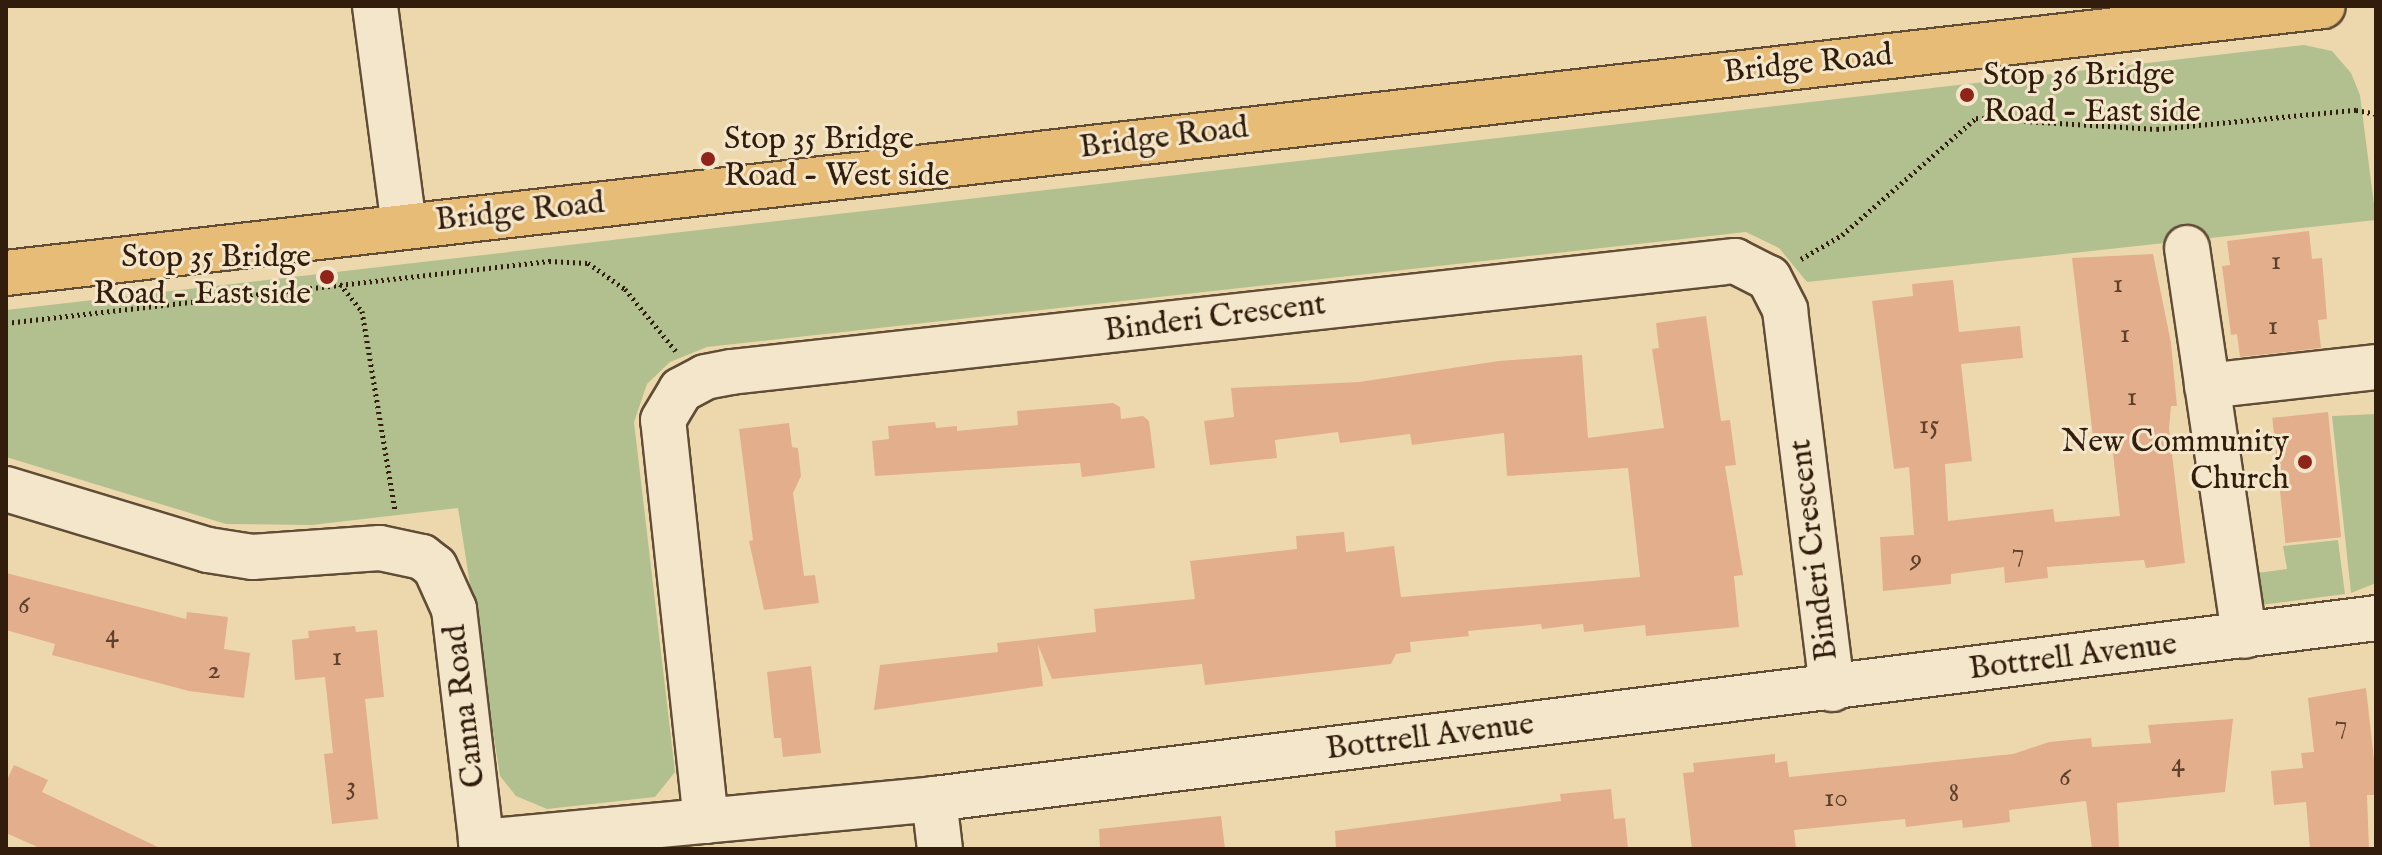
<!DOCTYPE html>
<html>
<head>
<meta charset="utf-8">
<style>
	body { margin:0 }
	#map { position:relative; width:2382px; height:855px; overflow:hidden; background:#edd8ae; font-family:"IM FELL English",serif }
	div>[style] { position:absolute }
	.green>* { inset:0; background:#b2c08f }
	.building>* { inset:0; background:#e3ae8b; transform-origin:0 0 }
	.path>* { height:5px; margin-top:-2.5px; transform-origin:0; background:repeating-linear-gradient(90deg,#321d0d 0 2px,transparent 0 6px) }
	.roads { filter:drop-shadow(2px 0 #614c35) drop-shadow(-2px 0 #614c35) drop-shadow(0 2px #614c35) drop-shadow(0 -2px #614c35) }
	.minor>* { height:44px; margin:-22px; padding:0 22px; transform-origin:22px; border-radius:22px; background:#f3e6ca }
	.major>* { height:44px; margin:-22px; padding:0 22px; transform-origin:22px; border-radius:22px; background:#e6bc77 }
	.dots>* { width:22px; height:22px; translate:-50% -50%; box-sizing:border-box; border:4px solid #f3e6ca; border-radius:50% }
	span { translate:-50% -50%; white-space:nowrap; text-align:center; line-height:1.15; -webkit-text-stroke:6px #f3e6ca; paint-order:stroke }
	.number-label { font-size:28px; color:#5e412c }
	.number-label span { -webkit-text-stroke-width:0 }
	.street-label { font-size:32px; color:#321d0d }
	.poi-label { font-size:32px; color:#321d0d }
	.left { translate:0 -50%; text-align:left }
	.right { translate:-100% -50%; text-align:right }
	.frame { position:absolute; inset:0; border:8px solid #321d0d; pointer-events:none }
</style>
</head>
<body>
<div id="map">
	<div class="green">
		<i style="clip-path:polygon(2304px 45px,2332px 51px,2351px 73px,2360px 95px,2376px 220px,1807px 282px,1779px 248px,1746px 232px,707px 347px,670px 362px,647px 384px,634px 422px,675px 772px,655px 797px,547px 809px,516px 796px,500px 776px,458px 508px,312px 525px,226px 524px,6px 457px,6px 310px)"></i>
		<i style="clip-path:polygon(2376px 414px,2376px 583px,2351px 593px,2332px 416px)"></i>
		<i style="clip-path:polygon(2338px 540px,2345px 594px,2260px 605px,2257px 573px,2287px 569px,2283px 546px)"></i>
	</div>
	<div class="building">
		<i style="clip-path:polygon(2309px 231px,2312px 259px,2322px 258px,2327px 319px,2318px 320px,2321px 348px,2240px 357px,2237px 334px,2231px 335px,2222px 266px,2230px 265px,2227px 241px)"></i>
		<i style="clip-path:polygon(2153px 254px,2171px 343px,2177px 406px,2171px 406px,2169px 429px,2185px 563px,2146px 568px,2144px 560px,2047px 567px,2048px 578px,2005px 583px,2004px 567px,1951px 574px,1951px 584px,1883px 591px,1880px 537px,1914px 535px,1909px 467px,1894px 469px,1872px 301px,1913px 296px,1912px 284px,1953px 280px,1959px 332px,2020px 326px,2023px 358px,1961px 364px,1972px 461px,1945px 464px,1948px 521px,2053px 509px,2055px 522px,2120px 516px,2111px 435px,2093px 437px,2072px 258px)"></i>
		<i style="clip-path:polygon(1706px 316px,1721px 421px,1730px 420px,1736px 465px,1725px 466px,1743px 575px,1734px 576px,1739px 627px,1646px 636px,1645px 625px,1584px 632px,1583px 624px,1542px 629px,1541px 624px,1468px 631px,1469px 636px,1410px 642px,1411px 652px,1396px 654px,1391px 664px,1205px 685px,1202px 664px,1052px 679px,1038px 645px,1043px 686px,874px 710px,880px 665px,998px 652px,997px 643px,1096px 632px,1094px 609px,1195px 599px,1190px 561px,1297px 549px,1296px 536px,1344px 532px,1346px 552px,1394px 546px,1401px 597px,1640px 577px,1628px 468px,1507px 476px,1504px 433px,1412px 445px,1410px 434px,1340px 443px,1338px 432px,1275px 440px,1277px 458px,1210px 465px,1204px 421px,1234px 417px,1231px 388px,1359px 382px,1499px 361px,1582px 355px,1588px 438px,1664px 428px,1652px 349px,1659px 348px,1656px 323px)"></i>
		<i style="clip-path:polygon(1113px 403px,1120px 407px,1121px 419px,1143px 416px,1149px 421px,1155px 468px,1082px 477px,1080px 463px,875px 476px,872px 441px,889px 439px,888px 426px,935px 422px,936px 428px,957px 426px,957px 431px,1018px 425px,1017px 411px)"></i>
		<i style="left:2328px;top:412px;width:126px;height:56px;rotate:84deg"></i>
		<i style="clip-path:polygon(789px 423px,792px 447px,798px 448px,801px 476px,793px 493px,804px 576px,815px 575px,819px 603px,764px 610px,749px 541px,753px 540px,739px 429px)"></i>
		<i style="clip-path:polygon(6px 573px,186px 619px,187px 612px,228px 617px,224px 649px,250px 653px,244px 698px,189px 691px,52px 655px,55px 644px,6px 630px)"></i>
		<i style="clip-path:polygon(355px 626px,356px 632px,377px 630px,384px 697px,365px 699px,378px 819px,332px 824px,324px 754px,333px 753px,325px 677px,295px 680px,292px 640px,309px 638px,308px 631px)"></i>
		<i style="clip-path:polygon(811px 666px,821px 753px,783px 757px,781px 738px,774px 738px,767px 672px)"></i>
		<i style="clip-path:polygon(2366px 688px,2375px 769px,2374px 795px,2367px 795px,2369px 849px,2310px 849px,2306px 802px,2274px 805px,2271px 771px,2303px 768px,2301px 753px,2314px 752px,2308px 698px)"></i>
		<i style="clip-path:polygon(2233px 719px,2225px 792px,2117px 803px,2119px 849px,2092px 849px,2086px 801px,2009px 810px,2010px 822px,1963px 828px,1962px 820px,1906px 827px,1905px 819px,1794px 830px,1796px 849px,1692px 849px,1683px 773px,1694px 772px,1693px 763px,1775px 754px,1775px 763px,1787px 761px,1789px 777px,2013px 754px,2049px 742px,2091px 738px,2092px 747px,2151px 743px,2148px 725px)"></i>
		<i style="clip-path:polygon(14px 765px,48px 780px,42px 792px,162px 849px,42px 849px,6px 833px,6px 782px)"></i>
		<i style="clip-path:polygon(1611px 789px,1614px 819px,1625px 818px,1628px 849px,1336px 849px,1335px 831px,1561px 801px,1560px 794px)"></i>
		<i style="clip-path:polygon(1221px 816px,1225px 849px,1100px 849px,1099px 829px)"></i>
	</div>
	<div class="path">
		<i style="left:1801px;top:259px;width:48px;rotate:-30.3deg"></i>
		<i style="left:1842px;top:235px;width:178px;rotate:-41.1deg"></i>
		<i style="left:1976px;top:118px;width:181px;rotate:3.5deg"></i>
		<i style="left:2157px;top:129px;width:200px;rotate:-5.5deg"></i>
		<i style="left:2356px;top:110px;width:20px;rotate:11deg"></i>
		<i style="left:340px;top:284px;width:35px;rotate:51deg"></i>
		<i style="left:362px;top:311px;width:202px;rotate:80.6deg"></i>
		<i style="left:6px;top:323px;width:547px;rotate:-6.51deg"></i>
		<i style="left:549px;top:261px;width:39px;rotate:3deg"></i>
		<i style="left:588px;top:263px;width:45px;rotate:35.1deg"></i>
		<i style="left:625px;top:289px;width:80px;rotate:50.6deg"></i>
	</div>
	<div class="roads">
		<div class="minor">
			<i style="left:375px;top:6px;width:221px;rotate:82.5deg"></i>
			<i style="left:2187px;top:248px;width:392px;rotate:81.6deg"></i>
			<i style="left:2207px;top:386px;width:170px;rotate:-6.4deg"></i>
			<i style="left:6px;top:489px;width:211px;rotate:16.8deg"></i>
			<i style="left:208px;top:550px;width:45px;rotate:9deg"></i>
			<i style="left:252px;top:557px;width:128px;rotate:-4deg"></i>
			<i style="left:380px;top:548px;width:43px;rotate:12.1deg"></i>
			<i style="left:422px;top:557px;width:16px;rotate:38deg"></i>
			<i style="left:435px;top:567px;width:46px;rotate:65.7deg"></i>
			<i style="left:454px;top:609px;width:242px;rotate:83.3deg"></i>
			<i style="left:934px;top:799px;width:50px;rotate:83.2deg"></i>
			<i style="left:706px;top:821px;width:403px;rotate:-96.1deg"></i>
			<i style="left:663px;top:420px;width:35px;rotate:-59deg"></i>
			<i style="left:681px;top:390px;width:27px;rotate:-28deg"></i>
			<i style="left:705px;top:377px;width:26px;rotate:-11deg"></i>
			<i style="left:731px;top:372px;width:1010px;rotate:-6.31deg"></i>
			<i style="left:1735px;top:261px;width:38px;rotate:27deg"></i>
			<i style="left:1769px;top:278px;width:36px;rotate:63deg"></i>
			<i style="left:1785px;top:310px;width:382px;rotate:82.9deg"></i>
			<i style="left:481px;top:842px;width:455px;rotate:-5.4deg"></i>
			<i style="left:934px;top:799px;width:1453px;rotate:-7.15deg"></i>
		</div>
		<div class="major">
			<i style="left:6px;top:273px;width:2332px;rotate:-6.57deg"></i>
		</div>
	</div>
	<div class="dots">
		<i style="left:1967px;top:95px;background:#8f2418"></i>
		<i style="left:708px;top:159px;background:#8f2418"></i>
		<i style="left:327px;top:277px;background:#8f2418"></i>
		<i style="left:2305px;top:462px;background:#8f2418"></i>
	</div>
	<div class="number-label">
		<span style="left:2276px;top:262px">1</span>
		<span style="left:2118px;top:285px">1</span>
		<span style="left:2273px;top:327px">1</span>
		<span style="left:2125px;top:335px">1</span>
		<span style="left:2132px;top:398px">1</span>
		<span style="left:1929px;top:426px">15</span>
		<span style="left:2018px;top:553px">7</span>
		<span style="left:1916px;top:560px">9</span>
		<span style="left:24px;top:606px">6</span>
		<span style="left:112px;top:635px">4</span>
		<span style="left:337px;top:658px">1</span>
		<span style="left:214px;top:671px">2</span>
		<span style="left:2341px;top:725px">7</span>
		<span style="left:2178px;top:764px">4</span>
		<span style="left:2065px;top:778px">6</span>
		<span style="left:351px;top:787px">3</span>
		<span style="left:1954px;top:794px">8</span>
		<span style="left:1836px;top:799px">10</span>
	</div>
	<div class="street-label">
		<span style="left:1808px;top:65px;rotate:-6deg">Bridge Road</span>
		<span style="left:1164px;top:139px;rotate:-7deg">Bridge Road</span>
		<span style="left:520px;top:213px;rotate:-6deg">Bridge Road</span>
		<span style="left:1215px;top:319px;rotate:-7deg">Binderi Crescent</span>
		<span style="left:1815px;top:550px;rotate:-97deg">Binderi Crescent</span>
		<span style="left:2073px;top:658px;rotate:-7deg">Bottrell Avenue</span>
		<span style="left:466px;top:706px;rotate:-97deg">Canna Road</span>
		<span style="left:1430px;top:738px;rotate:-7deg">Bottrell Avenue</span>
	</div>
	<div class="poi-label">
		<span class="left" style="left:1983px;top:95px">Stop 36 Bridge<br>Road - East side</span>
		<span class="left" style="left:724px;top:159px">Stop 35 Bridge<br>Road - West side</span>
		<span class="right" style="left:311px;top:277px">Stop 35 Bridge<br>Road - East side</span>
		<span class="right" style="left:2289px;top:462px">New Community<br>Church</span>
	</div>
	<div class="frame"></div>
</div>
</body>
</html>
